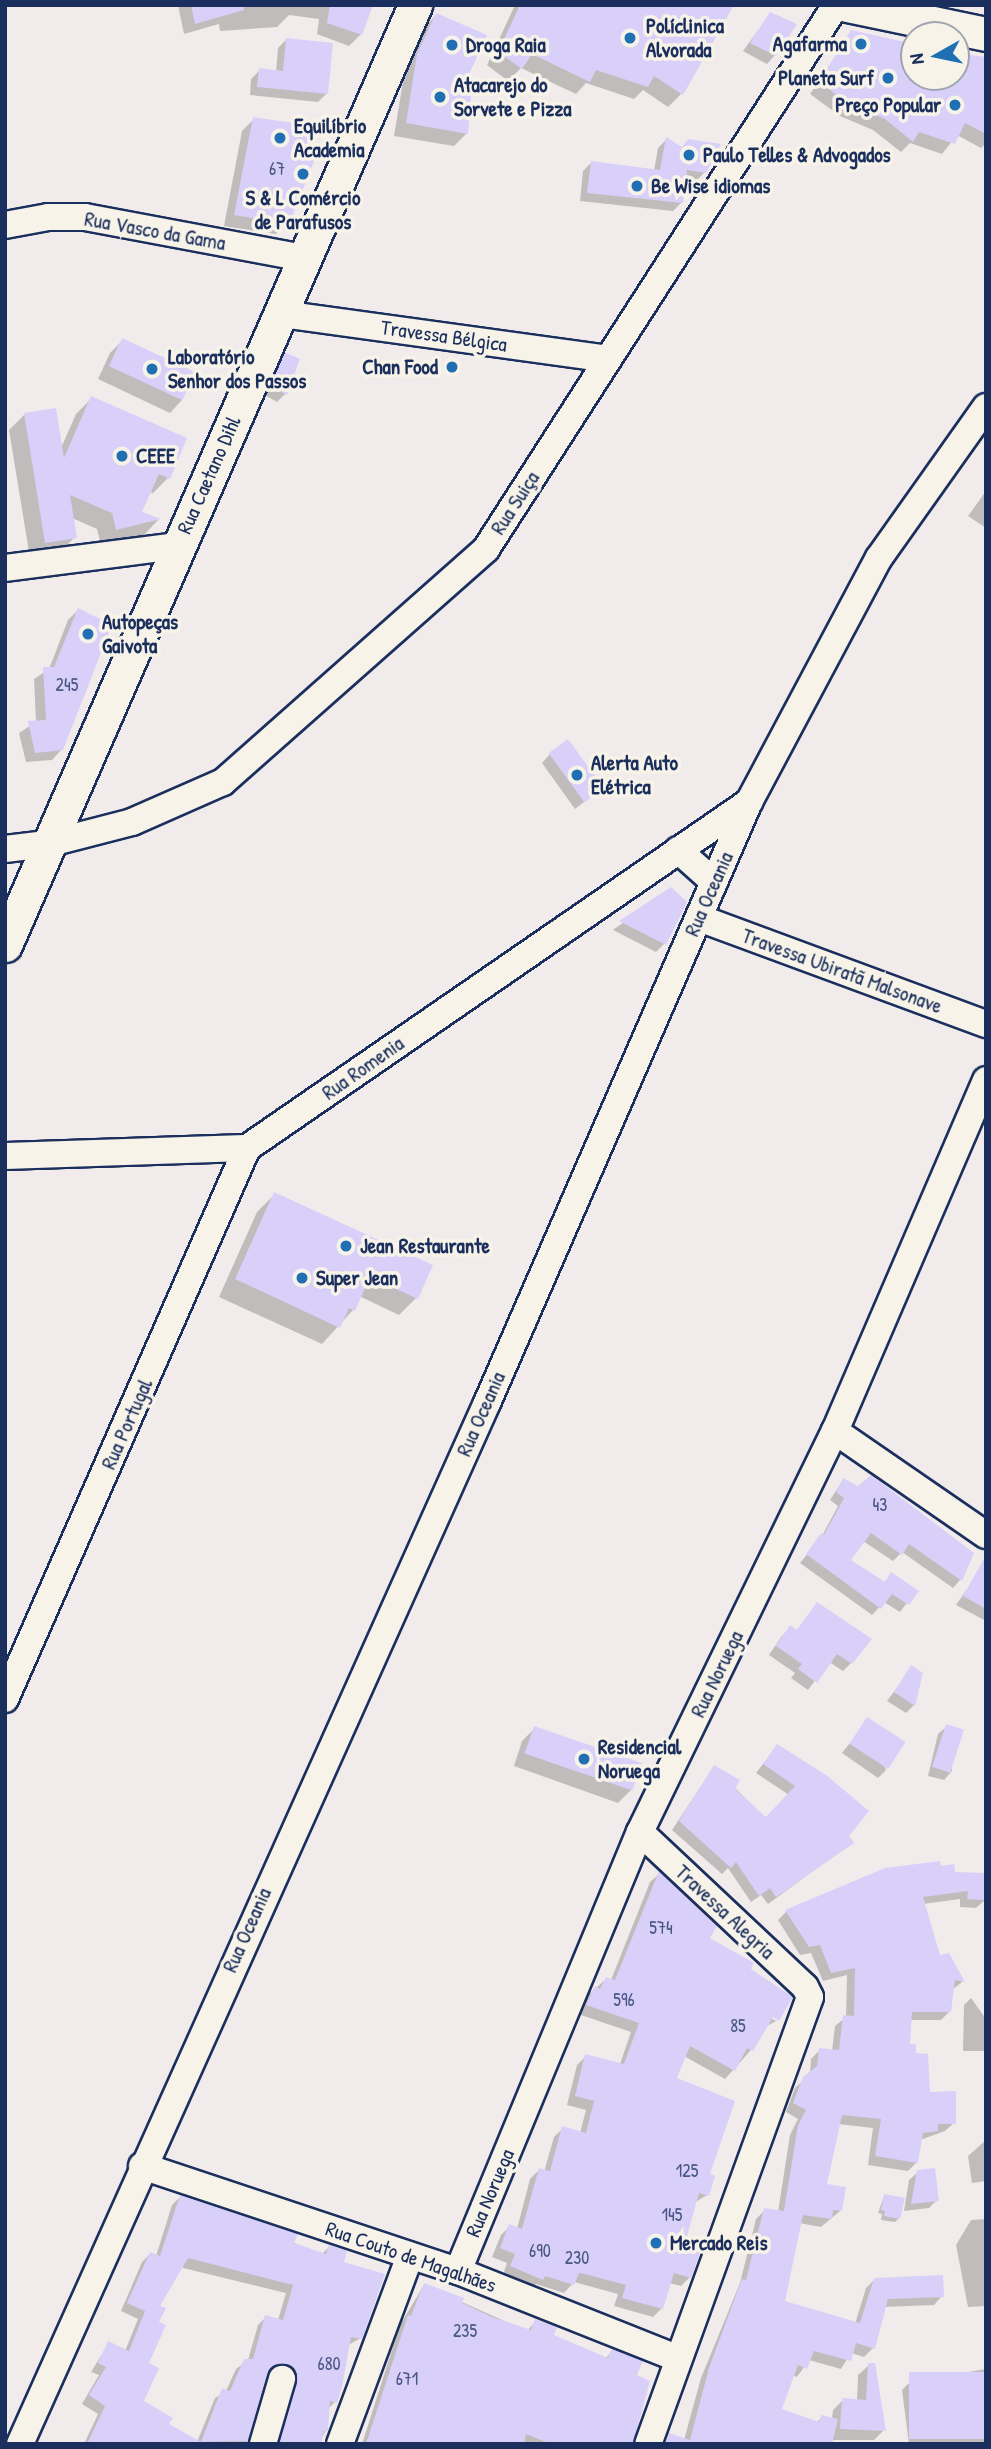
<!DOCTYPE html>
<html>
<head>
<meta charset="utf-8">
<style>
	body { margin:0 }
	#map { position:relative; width:991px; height:2449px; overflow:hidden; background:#f1eceb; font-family:"Patrick Hand",sans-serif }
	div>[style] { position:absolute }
	.shadow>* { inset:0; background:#0003 }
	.building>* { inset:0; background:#d8d0f9; transform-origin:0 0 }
	.roads { filter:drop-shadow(2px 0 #1b2f5e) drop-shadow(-2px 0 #1b2f5e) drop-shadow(0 2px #1b2f5e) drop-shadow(0 -2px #1b2f5e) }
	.minor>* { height:26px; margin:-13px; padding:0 13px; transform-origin:13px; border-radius:13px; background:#f7f3e8 }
	.major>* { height:33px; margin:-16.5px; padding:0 16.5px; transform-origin:16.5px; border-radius:16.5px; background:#f7f3e8 }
	.dots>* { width:19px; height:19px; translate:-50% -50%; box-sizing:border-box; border:4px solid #f7f3e8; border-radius:50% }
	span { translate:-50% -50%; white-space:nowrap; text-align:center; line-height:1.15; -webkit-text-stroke:7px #f7f3e8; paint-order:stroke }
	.number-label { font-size:18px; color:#4a5785 }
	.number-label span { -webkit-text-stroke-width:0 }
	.poi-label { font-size:21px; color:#1b2f5e; font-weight:700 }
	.left { translate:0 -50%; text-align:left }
	.right { translate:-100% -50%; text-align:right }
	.street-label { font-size:21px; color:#1b2f5e }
	.frame { position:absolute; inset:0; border:7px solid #1b2f5e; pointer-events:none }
	.north { position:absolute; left:900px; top:21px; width:70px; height:70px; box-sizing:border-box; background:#f7f3e8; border:2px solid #9fa5b1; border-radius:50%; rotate:261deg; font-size:19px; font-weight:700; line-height:28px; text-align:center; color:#1b2f5e }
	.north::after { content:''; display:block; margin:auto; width:24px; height:32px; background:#1f6fb2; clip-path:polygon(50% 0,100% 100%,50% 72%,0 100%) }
</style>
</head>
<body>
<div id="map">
	<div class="shadow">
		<i style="clip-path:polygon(178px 5px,371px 5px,361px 34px,349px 46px,317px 34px,319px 19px,289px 15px,277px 27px,220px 31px,219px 24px,184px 34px)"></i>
		<i style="clip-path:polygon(515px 5px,732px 5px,681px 94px,668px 107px,643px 90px,634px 99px,586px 83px,576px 94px,521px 68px,508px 81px,487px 65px)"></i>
		<i style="clip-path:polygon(770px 14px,775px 55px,767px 64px,743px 51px)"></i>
		<i style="clip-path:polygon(436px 15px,463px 82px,467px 133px,454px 146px,394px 136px,405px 69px,424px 28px)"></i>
		<i style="clip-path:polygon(852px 32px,914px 46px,914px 77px,956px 77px,956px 55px,986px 60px,986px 143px,981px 148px,957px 135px,942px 154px,910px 143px,901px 152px,873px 130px,840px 116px,810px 94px)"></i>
		<i style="clip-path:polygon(286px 40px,327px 93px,318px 102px,250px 95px,251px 79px,260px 70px,276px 72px,278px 48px)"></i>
		<i style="clip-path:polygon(254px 119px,306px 160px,288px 223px,276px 234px,224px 226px,242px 131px)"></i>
		<i style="clip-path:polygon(666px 140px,705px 172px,696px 181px,684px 179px,682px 202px,673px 211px,580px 201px,583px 171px,591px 163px,654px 171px,658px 148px)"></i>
		<i style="clip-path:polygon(123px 340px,182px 400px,170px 413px,98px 379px,110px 353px)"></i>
		<i style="clip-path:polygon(285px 355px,285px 394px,277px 402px,263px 394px)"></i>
		<i style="clip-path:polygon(92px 398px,168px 478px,153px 493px,149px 492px,140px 512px,158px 520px,144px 535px,101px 545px,97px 529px,72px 518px,75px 537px,59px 553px,30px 558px,9px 430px,25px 414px,61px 448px,76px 414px)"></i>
		<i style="clip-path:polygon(986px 491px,986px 528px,968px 516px)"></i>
		<i style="clip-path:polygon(78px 610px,62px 749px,52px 760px,26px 762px,19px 733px,36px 722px,34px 679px,49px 669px,68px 620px)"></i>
		<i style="clip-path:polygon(550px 754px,602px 788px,575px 809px,542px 763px)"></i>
		<i style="clip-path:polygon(670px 889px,664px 944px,656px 952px,613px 930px)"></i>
		<i style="clip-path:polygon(274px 1195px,416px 1298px,399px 1315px,359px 1296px,353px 1310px,322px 1344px,219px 1297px,257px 1212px)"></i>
		<i style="clip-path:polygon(843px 1480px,972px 1553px,960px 1580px,953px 1588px,902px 1552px,893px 1561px,863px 1541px,849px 1561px,883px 1583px,892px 1575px,916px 1591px,900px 1612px,884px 1602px,872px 1615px,800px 1563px,822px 1536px,838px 1506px,830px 1500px)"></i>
		<i style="clip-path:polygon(976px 1576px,986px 1582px,986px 1621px,956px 1605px)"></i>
		<i style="clip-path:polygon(817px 1604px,851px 1663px,843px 1671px,829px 1662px,808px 1690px,791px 1678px,795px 1673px,769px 1655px,782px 1636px,790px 1628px,796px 1631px)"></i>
		<i style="clip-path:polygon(912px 1668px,921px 1674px,914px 1705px,906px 1713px,887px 1701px)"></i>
		<i style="clip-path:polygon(868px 1720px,886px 1770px,878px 1778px,842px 1753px)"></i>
		<i style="clip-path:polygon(947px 1726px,952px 1771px,944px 1780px,928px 1776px,938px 1734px)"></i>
		<i style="clip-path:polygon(535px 1728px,631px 1790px,618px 1803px,514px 1766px,522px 1741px)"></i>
		<i style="clip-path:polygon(777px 1746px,851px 1843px,768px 1904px,761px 1895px,751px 1902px,728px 1868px,722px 1874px,672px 1830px,714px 1767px,766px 1819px,789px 1795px,756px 1773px)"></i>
		<i style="clip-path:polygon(939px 1868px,954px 1874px,985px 1900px,976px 1908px,960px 1907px,960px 1899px,923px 1904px,939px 1957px,948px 1955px,962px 1982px,952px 1990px,950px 2011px,941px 2020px,910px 2020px,909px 2046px,929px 2094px,954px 2123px,945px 2131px,920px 2140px,917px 2162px,908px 2171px,868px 2165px,873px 2128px,838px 2124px,825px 2185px,840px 2211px,821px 2227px,799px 2223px,783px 2302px,855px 2324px,866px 2288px,875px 2279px,942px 2296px,934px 2305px,884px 2307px,873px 2348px,864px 2357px,851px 2353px,841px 2369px,809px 2360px,797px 2377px,793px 2375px,780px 2410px,816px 2423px,822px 2417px,832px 2419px,833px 2410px,843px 2400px,857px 2401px,858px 2375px,869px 2365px,884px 2430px,874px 2440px,684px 2440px,701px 2378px,740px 2283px,756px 2219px,765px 2210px,778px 2212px,790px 2135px,798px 2119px,786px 2112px,795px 2088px,810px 2074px,811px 2059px,820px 2050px,832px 2051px,835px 2026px,846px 2017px,847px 1975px,823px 1981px,811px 1953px,800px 1955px,778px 1920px,786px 1912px)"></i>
		<i style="clip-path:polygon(659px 1874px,708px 1939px,749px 1970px,778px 2018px,764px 2014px,776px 2021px,765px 2027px,751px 2050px,725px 2079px,684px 2056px,675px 2079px,708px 2175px,707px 2195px,694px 2203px,682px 2244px,690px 2277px,681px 2286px,669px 2283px,662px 2308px,653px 2317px,614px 2306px,618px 2294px,574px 2282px,564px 2293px,536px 2284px,533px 2288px,503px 2275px,507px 2263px,492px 2257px,501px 2235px,510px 2226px,517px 2229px,530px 2179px,539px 2170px,544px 2172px,554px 2137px,563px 2128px,580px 2133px,586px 2110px,567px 2105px,577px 2065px,586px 2056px,620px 2064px,631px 2032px,578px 2014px,586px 1997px,606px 1979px,611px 1980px,650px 1882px)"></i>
		<i style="clip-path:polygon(971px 1998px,986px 2019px,986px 2051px,963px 2051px,964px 2005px)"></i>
		<i style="clip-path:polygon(986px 2140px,986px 2181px,972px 2183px,968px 2156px)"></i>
		<i style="clip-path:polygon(918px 2172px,937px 2200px,929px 2208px,904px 2211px,909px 2180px)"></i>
		<i style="clip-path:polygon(884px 2196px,899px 2218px,895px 2222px,881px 2220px,882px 2214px,878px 2213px)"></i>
		<i style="clip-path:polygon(evenodd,180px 2197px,322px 2254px,329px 2247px,342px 2263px,361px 2338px,348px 2345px,335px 2402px,327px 2410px,326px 2430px,319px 2444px,275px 2444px,285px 2375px,269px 2371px,247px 2444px,84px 2444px,98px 2414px,82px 2404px,99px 2375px,91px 2372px,109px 2343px,125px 2351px,138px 2319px,121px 2311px,142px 2262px,150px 2254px,156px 2256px,172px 2205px,180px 2197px,179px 2267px,286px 2293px,278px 2320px,266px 2317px,258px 2325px,248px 2360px,236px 2369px,226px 2391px,215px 2398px,197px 2442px,167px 2425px,142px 2402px,157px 2307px,179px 2267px)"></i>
		<i style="clip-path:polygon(986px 2219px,986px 2306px,968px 2307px,956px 2245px,971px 2220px)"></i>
		<i style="clip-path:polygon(424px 2285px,527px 2331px,536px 2321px,552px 2336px,605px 2359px,612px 2351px,635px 2376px,631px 2444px,362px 2444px,400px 2325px)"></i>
		<i style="clip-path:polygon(986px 2369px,986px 2444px,909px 2444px,902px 2390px,910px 2382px)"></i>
	</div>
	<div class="building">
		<i style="clip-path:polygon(191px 5px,244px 5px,244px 10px,195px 24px)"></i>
		<i style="clip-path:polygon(330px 5px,373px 5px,362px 35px,327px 23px)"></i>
		<i style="clip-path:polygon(520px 5px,734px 5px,683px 95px,654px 76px,648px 87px,596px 70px,590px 82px,532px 54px,522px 69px,498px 52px)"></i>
		<i style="clip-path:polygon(770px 12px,797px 24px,776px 56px,750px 43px)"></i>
		<i style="clip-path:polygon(436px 13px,487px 35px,466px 81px,472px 82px,468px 134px,406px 123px,417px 54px)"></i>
		<i style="clip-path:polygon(851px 30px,914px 44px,914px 77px,956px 77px,956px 53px,986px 57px,986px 134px,965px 123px,955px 144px,919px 132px,913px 142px,885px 119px,851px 105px,819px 82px)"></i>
		<i style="clip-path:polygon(286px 38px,333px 43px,328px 94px,257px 87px,259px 68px,283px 71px)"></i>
		<i style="clip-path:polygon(253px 117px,314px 126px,308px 158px,315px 159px,289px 224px,234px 215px)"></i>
		<i style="clip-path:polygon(666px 137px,682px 147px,688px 139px,721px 144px,706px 173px,687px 170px,683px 203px,587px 193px,591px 161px,660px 170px)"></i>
		<i style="left:122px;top:338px;width:81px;height:31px;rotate:25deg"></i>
		<i style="clip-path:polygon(284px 352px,300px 359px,287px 395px,270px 385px)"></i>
		<i style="clip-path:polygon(91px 396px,187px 438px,170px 479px,159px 474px,142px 512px,161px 519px,116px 530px,112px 513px,70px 495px,77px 538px,45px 543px,24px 413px,56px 408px,64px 458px)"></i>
		<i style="clip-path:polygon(78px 608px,112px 625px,63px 750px,35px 753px,28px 721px,46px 720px,43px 667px,54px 667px)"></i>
		<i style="left:568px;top:739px;width:61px;height:24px;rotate:54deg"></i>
		<i style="clip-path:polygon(671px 887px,687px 902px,666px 945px,619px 921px)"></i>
		<i style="clip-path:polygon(274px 1192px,433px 1265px,418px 1299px,370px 1277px,355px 1311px,349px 1308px,340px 1328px,235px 1279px)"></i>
		<i style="clip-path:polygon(871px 1475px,974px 1553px,962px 1581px,909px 1544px,902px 1555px,871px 1533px,851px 1560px,885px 1582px,891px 1572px,919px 1591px,909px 1605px,892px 1594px,881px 1609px,806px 1554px,821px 1533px,824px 1535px,844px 1498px,836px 1492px,843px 1478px,858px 1486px)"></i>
		<i style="clip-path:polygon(986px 1555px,986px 1609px,963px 1596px)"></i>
		<i style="clip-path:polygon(817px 1602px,872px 1639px,852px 1664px,837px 1654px,817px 1683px,798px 1669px,802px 1664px,776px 1646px,790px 1625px,797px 1630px)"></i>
		<i style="clip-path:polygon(911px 1665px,923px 1673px,915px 1706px,894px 1692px)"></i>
		<i style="left:867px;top:1717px;width:46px;height:32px;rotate:33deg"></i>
		<i style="left:946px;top:1724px;width:19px;height:45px;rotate:18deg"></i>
		<i style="left:534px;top:1726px;width:114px;height:29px;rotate:19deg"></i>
		<i style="clip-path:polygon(777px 1744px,826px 1775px,869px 1811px,849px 1836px,854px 1843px,776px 1897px,770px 1888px,759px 1896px,736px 1862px,731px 1868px,679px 1821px,714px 1765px,740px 1780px,735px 1789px,766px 1817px,795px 1786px,763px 1764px)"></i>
		<i style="clip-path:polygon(940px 1861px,941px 1866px,954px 1864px,955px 1872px,986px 1873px,986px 1900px,967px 1899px,968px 1891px,923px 1897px,940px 1955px,949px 1953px,965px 1982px,955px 1980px,951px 2012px,912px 2012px,910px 2044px,916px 2044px,916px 2053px,928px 2054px,930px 2092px,956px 2091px,956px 2124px,938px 2124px,938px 2131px,923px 2133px,918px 2163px,875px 2156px,881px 2119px,842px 2115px,827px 2184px,846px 2187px,842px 2211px,833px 2210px,832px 2219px,803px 2215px,785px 2301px,860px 2323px,874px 2278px,943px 2275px,944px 2297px,888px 2299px,875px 2349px,856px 2343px,851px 2361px,814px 2351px,807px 2369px,798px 2365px,782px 2409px,819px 2422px,821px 2415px,838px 2419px,832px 2444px,665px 2444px,669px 2433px,690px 2440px,709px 2368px,742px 2279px,746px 2280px,764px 2208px,784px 2211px,798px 2125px,806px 2110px,793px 2103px,803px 2077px,817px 2066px,819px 2048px,839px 2050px,843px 2015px,854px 2016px,855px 1968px,831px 1973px,820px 1945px,809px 1947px,785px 1910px,885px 1868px)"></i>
		<i style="clip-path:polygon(659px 1871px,717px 1926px,710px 1938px,754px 1963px,751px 1969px,793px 1997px,779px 2021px,773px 2017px,753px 2051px,747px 2048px,735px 2071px,690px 2046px,677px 2078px,735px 2101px,710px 2174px,715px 2176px,709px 2196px,699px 2193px,685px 2243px,702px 2247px,691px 2278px,674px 2273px,663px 2309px,622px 2298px,626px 2285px,585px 2274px,579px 2273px,574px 2285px,545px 2276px,543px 2280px,510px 2266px,515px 2254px,500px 2248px,509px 2224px,522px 2229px,539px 2168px,550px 2171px,562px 2126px,586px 2133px,594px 2101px,575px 2096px,585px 2054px,624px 2064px,639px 2023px,586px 2005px,595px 1986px,600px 1989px,606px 1977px,615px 1980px)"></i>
		<i style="clip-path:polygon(935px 2168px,939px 2201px,911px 2204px,917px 2170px)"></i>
		<i style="clip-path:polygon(884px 2194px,905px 2198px,900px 2219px,884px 2216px,885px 2211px,881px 2210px)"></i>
		<i style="clip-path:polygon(evenodd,180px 2195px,298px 2234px,294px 2243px,326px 2254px,329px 2245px,347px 2251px,344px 2262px,385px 2274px,362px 2339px,351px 2337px,342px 2387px,337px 2403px,330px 2401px,328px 2431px,324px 2431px,321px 2444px,279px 2444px,297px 2376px,293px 2368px,279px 2364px,267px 2375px,248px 2441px,87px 2444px,105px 2406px,89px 2395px,106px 2367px,98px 2363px,108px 2341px,129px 2351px,145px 2311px,127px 2303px,150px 2252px,160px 2256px,180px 2195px,188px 2258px,293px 2285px,283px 2320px,265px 2315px,253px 2359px,244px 2359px,230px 2391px,222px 2388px,201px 2442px,169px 2424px,173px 2418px,144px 2401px,159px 2368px,149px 2363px,166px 2325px,159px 2322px,166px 2308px,160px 2306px,188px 2258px)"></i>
		<i style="clip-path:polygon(424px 2283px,464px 2298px,462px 2303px,492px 2317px,531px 2330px,535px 2319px,557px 2327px,554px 2335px,608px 2358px,612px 2349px,643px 2361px,637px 2375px,650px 2381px,633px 2444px,551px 2444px,526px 2434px,524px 2444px,366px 2444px,408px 2315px,411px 2316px)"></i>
		<i style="clip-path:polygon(868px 2363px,875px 2363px,886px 2431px,840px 2429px,842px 2398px,866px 2400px)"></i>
		<i style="left:986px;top:2372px;width:67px;height:77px;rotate:90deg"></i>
	</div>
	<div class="roads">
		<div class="minor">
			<i style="left:5px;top:225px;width:44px;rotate:-10.5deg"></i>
			<i style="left:48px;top:217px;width:37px"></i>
			<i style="left:85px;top:217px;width:224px;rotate:10.6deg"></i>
			<i style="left:281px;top:314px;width:330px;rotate:7.8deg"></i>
			<i style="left:5px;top:568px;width:173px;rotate:-7.3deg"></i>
			<i style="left:5px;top:849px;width:42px;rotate:-6.8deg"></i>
			<i style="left:47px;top:844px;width:88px;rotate:-14.5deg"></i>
			<i style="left:132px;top:822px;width:99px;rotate:-23.7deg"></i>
			<i style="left:223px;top:782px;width:351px;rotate:-41.5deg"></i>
			<i style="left:486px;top:549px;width:647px;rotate:-57.24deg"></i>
			<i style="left:678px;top:850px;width:48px;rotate:41.6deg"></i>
			<i style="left:699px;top:918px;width:306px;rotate:20.3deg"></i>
			<i style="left:5px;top:1156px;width:242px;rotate:-1.9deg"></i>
			<i style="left:247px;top:1148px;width:610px;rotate:-34.58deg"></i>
			<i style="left:835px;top:1431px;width:183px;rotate:34.6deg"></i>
			<i style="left:5px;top:1699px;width:602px;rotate:-66.29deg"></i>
			<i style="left:640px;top:1832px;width:226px;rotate:43.2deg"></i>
			<i style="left:805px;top:1987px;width:11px;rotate:63deg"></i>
			<i style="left:810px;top:1997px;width:475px;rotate:109.9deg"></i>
			<i style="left:142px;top:2166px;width:333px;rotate:18.4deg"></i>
			<i style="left:458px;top:2271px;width:236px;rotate:21.7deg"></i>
			<i style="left:458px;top:2271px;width:475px;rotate:-67.5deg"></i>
			<i style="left:640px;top:1832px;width:446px;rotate:-64.1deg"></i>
			<i style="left:835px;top:1431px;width:382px;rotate:-66.7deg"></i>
			<i style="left:20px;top:2444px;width:1141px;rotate:-65.84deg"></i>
			<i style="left:487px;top:1403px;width:656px;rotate:-66.45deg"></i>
			<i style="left:749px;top:802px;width:276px;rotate:-62deg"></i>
			<i style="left:879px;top:558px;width:185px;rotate:-54.7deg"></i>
			<i style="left:263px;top:2444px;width:68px;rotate:-73.7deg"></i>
			<i style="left:340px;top:2444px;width:201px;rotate:-69.6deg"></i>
		</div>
		<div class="major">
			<i style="left:847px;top:5px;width:142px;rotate:11.8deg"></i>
			<i style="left:5px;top:945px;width:1026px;rotate:-66.43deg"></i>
		</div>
	</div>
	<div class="dots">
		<i style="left:630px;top:38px;background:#1f6fb2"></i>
		<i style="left:861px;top:44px;background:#1f6fb2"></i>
		<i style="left:452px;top:45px;background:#1f6fb2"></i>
		<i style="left:888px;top:78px;background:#1f6fb2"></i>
		<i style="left:440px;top:97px;background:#1f6fb2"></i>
		<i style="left:955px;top:105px;background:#1f6fb2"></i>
		<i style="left:280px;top:138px;background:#1f6fb2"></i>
		<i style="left:689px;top:155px;background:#1f6fb2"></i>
		<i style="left:303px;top:174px;background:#1f6fb2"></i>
		<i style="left:637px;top:186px;background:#1f6fb2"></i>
		<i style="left:452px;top:367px;background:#1f6fb2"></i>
		<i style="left:152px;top:369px;background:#1f6fb2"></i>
		<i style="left:122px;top:456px;background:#1f6fb2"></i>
		<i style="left:88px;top:634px;background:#1f6fb2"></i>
		<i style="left:577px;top:775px;background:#1f6fb2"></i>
		<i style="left:346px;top:1246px;background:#1f6fb2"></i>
		<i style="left:302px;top:1278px;background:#1f6fb2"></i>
		<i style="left:584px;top:1759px;background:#1f6fb2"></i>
		<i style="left:656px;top:2243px;background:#1f6fb2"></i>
	</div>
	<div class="number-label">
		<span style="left:277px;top:169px">67</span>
		<span style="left:67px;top:685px">245</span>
		<span style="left:880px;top:1505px">43</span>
		<span style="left:661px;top:1928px">574</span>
		<span style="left:624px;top:2000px">596</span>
		<span style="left:738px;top:2026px">85</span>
		<span style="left:687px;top:2171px">125</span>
		<span style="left:672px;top:2215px">145</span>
		<span style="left:540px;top:2251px">690</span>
		<span style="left:577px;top:2258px">230</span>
		<span style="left:465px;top:2331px">235</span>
		<span style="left:329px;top:2364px">680</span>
		<span style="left:407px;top:2379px">671</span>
	</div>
	<div class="poi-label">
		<span class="left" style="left:646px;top:38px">Políclinica<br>Alvorada</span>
		<span class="right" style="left:847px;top:44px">Agafarma</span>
		<span class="left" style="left:466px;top:45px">Droga Raia</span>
		<span class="right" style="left:874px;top:78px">Planeta Surf</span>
		<span class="left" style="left:454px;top:97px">Atacarejo do<br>Sorvete e Pizza</span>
		<span class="right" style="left:941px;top:105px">Preço Popular</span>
		<span class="left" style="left:294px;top:138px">Equilíbrio<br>Academia</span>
		<span class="left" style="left:703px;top:155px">Paulo Telles &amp; Advogados</span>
		<span class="left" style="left:651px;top:186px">Be Wise idiomas</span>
		<span style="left:303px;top:210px">S &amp; L Comércio<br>de Parafusos</span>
		<span class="left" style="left:168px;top:369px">Laboratório<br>Senhor dos Passos</span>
		<span class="right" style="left:438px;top:367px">Chan Food</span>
		<span class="left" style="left:136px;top:456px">CEEE</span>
		<span class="left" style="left:102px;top:634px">Autopeças<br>Gaivota</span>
		<span class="left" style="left:591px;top:775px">Alerta Auto<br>Elétrica</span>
		<span class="left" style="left:360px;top:1246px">Jean Restaurante</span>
		<span class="left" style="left:316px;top:1278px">Super Jean</span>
		<span class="left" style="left:598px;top:1759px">Residencial<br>Noruega</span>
		<span class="left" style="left:670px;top:2243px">Mercado Reis</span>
	</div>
	<div class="street-label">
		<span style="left:155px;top:231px;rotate:10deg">Rua Vasco da Gama</span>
		<span style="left:444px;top:336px;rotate:8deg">Travessa Bélgica</span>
		<span style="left:209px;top:475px;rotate:-66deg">Rua Caetano Dihl</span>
		<span style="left:515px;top:503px;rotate:-57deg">Rua Suiça</span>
		<span style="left:709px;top:894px;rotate:-66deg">Rua Oceania</span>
		<span style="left:842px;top:971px;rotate:20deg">Travessa Ubiratã Malsonave</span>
		<span style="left:363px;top:1068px;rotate:-35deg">Rua Romenia</span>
		<span style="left:481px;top:1414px;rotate:-66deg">Rua Oceania</span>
		<span style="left:127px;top:1424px;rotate:-66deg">Rua Portugal</span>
		<span style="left:717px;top:1674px;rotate:-64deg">Rua Noruega</span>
		<span style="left:725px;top:1912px;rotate:43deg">Travessa Alegria</span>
		<span style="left:247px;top:1930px;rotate:-66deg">Rua Oceania</span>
		<span style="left:490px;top:2193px;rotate:-67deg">Rua Noruega</span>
		<span style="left:411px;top:2257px;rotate:19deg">Rua Couto de Magalhães</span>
	</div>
	<div class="frame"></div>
	<div class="north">N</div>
</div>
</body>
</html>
